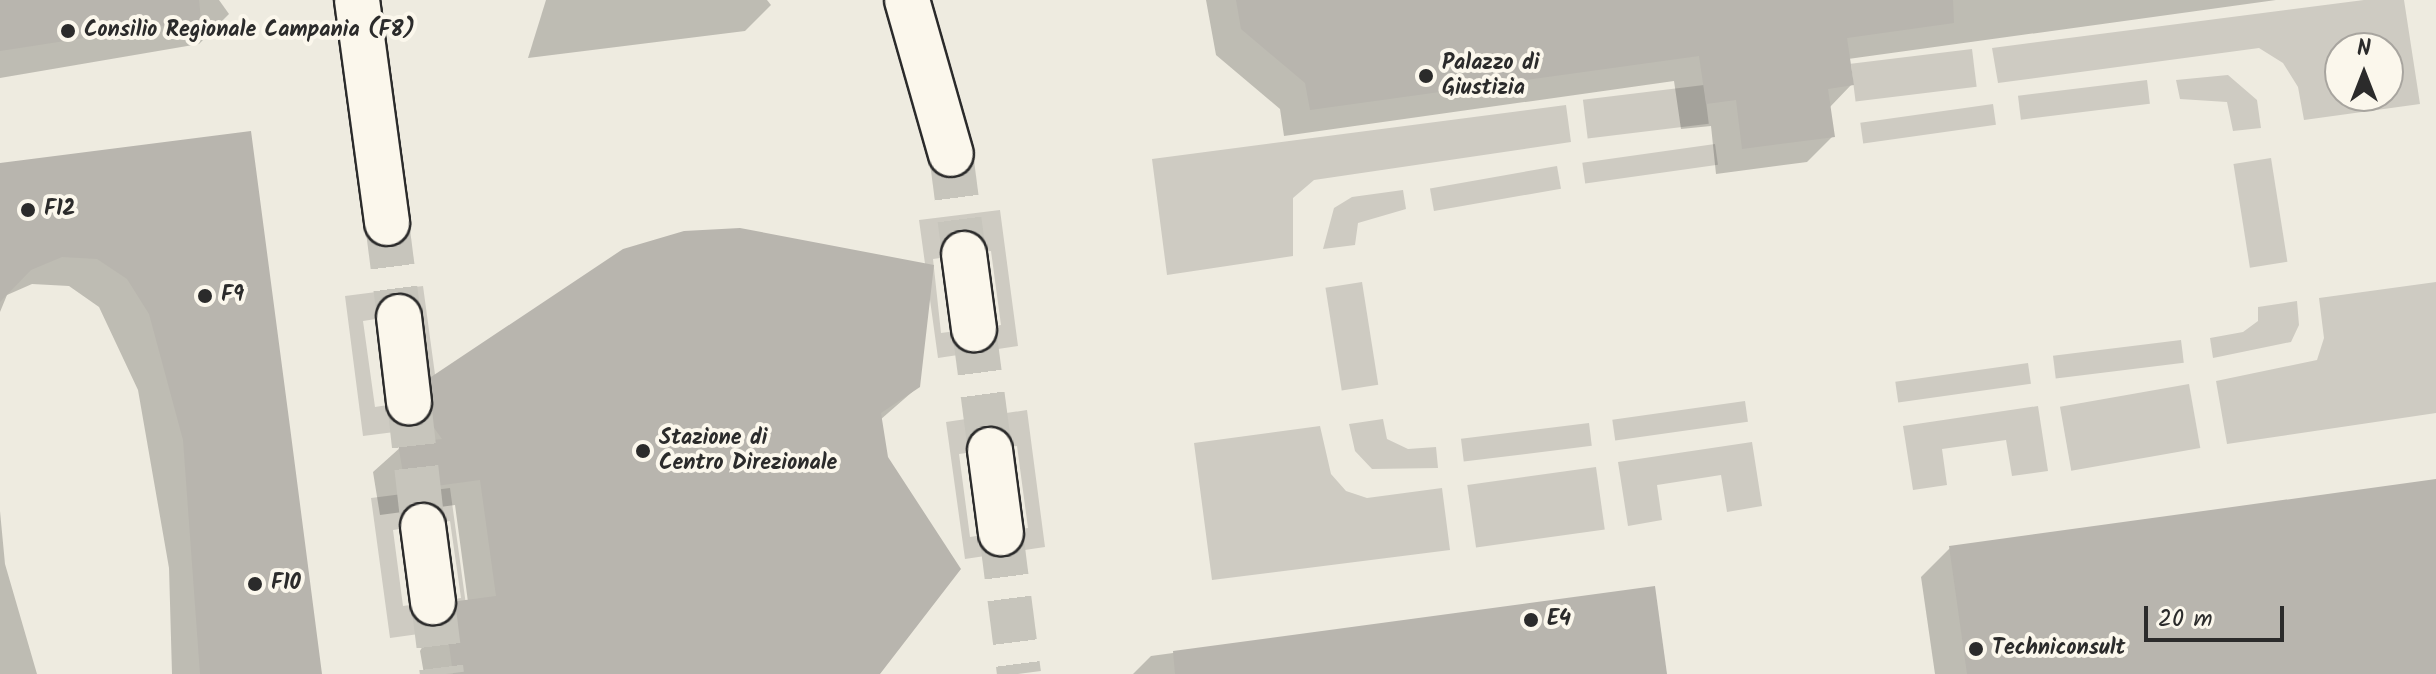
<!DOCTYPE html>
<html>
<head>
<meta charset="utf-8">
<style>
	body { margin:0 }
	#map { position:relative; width:2436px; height:674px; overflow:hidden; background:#eeebe0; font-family:Kalam,sans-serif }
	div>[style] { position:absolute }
	.green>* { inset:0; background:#cecbc2; transform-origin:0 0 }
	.shadow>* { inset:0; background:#0003 }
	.building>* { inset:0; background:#b8b5ae }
	.minor-tunnel>* { height:44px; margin-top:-22px; transform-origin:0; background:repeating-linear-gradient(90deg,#c7c5bc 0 44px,transparent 0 66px) }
	.roads { filter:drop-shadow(2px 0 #2b2b2b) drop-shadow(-2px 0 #2b2b2b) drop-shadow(0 2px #2b2b2b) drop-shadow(0 -2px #2b2b2b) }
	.minor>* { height:44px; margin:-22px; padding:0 22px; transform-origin:22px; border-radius:22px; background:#fbf7ec }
	.dots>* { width:22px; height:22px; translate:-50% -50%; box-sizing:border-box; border:4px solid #fbf7ec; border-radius:50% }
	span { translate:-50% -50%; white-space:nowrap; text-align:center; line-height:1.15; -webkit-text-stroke:8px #fbf7ec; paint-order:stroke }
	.poi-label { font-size:22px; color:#2b2b2b; font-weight:700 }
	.left { translate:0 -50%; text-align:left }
	.north { position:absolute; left:2324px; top:32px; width:80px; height:80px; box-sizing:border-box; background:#fbf7ec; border:2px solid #a8a59f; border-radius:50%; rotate:0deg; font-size:22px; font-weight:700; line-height:32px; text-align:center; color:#2b2b2b }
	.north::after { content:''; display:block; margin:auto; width:28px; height:36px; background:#2b2b2b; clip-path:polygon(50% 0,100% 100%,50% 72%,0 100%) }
	.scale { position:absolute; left:2144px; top:606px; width:140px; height:36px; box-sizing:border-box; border:4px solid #2b2b2b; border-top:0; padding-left:10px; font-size:24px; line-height:28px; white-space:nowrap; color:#2b2b2b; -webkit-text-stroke:6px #fbf7ec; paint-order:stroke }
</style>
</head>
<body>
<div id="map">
	<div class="green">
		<i style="clip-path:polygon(evenodd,2364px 0,2404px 0,2420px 104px,2304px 120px,2298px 87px,2283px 63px,2259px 48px,1998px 83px,1992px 48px,2364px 0,2388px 48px,2388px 96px,2340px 96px,2340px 48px,2388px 48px)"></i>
		<i style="left:1972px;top:49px;width:38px;height:122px;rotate:83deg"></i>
		<i style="clip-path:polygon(2228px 75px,2257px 100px,2261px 128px,2233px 131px,2227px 102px,2180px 99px,2176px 80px)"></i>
		<i style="left:2147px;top:80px;width:24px;height:130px;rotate:83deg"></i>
		<i style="left:1704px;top:85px;width:39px;height:122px;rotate:83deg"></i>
		<i style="left:1993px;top:104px;width:21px;height:134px;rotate:82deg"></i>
		<i style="clip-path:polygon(1566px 105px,1571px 142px,1314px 180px,1293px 198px,1293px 256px,1167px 275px,1152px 159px)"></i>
		<i style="left:1715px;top:144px;width:21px;height:134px;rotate:82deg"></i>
		<i style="left:2271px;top:158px;width:105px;height:38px;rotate:81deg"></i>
		<i style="left:1557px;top:166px;width:23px;height:129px;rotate:80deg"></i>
		<i style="clip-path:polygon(1403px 190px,1406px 209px,1358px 223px,1355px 245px,1323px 249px,1334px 208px,1352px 197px)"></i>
		<i style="clip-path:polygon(evenodd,1000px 210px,1018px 346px,938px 358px,919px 220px,1000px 210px,991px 251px,1001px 325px,941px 333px,933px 259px,991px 251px)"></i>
		<i style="left:1362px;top:282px;width:104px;height:37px;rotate:81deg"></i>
		<i style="clip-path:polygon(2436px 282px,2436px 413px,2227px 444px,2216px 381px,2317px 360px,2324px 338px,2319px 298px)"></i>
		<i style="clip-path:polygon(evenodd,423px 286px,442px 426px,363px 436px,345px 296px,423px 286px,420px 312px,433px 398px,375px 407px,363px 321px,420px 312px)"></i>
		<i style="clip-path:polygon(2297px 301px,2299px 325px,2291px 342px,2213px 358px,2210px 338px,2243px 332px,2258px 321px,2258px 307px)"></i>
		<i style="left:2181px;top:340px;width:23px;height:129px;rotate:83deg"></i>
		<i style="left:2028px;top:363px;width:21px;height:134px;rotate:82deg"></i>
		<i style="left:2189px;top:384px;width:65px;height:131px;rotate:80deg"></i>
		<i style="left:1745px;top:401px;width:21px;height:134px;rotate:82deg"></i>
		<i style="clip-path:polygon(2038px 406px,2048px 471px,2012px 476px,2006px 440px,1942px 449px,1947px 485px,1913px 490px,1903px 426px)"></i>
		<i style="clip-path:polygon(evenodd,1027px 410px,1045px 547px,965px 559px,946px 422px,1027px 410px,1017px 446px,1028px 528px,970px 537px,959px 454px,1017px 446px)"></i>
		<i style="clip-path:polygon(1383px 419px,1387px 439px,1408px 449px,1436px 447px,1438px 468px,1372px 469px,1355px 451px,1349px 424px)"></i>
		<i style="left:1589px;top:423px;width:23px;height:129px;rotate:83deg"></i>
		<i style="clip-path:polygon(1320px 426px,1331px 474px,1346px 491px,1367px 498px,1442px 488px,1450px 550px,1212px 580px,1194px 443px)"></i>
		<i style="clip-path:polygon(1752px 442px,1762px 506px,1727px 512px,1721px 475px,1657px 485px,1662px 520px,1628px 526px,1618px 462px)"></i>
		<i style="left:1596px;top:467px;width:63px;height:130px;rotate:82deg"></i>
		<i style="clip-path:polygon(evenodd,450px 488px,469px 627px,390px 638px,371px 498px,450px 488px,450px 521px,461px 598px,403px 606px,393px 530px,450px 521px)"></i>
	</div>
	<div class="shadow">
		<i style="clip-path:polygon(0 0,219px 0,229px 14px,199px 44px,0 78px)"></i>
		<i style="clip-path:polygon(546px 0,767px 0,771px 5px,745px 31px,528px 58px)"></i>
		<i style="clip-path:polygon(1206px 0,2276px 0,1848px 59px,1852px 84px,1829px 108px,1833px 136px,1807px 162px,1716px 174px,1711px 126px,1681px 129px,1674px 81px,1284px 136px,1280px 109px,1216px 55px)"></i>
		<i style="clip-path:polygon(249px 133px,320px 674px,172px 674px,169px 568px,138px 390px,99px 307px,69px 286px,32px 284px,7px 295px,0 312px,0 165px)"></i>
		<i style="clip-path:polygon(432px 378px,919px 386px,880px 420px,877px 674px,424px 674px,420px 651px,432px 630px,468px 602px,455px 505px,380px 515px,373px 472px,402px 446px,406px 405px)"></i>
		<i style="clip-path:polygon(2436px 481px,2436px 674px,1935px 674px,1921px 577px,1950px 548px)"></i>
		<i style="clip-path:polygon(0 511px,5px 564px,37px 674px,0 674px)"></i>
		<i style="clip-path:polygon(1653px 588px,1665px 674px,1133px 674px,1151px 656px)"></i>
	</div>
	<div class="building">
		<i style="clip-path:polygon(0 0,199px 0,201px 20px,0 51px)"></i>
		<i style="clip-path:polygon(1236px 0,1953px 0,1954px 23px,1847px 38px,1854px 85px,1828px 89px,1835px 137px,1742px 149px,1736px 100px,1706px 104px,1699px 56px,1310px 110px,1305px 83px,1241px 29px)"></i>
		<i style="clip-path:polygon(251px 131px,290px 427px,322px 674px,200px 674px,183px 440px,149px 314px,127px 279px,97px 259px,62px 257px,31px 270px,0 302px,0 163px)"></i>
		<i style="clip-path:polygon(740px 228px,934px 265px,920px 387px,881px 413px,888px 457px,961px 569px,880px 674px,453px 674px,446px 623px,458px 601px,496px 596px,480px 480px,406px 490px,398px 444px,442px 439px,427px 418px,431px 377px,623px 249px,684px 231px)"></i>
		<i style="clip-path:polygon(2436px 479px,2436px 674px,1967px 674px,1949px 546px)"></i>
		<i style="clip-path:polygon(1655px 586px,1667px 674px,1175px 674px,1173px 651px)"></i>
	</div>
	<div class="minor-tunnel">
		<i style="left:951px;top:154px;width:101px;rotate:82.6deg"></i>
		<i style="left:387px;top:223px;width:95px;rotate:82.7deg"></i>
		<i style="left:974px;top:329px;width:122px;rotate:82.5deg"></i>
		<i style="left:409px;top:402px;width:125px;rotate:83.6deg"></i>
		<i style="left:1001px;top:533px;width:142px;rotate:82.7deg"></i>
		<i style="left:433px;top:602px;width:73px;rotate:82.9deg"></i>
	</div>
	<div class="roads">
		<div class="minor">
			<i style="left:357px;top:0;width:225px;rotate:82.3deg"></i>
			<i style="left:907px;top:0;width:160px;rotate:74.1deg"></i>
			<i style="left:964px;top:254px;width:76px;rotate:82.4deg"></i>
			<i style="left:399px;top:317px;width:86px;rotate:83.3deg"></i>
			<i style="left:990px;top:450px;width:84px;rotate:82.5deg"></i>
			<i style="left:423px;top:526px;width:77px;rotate:82.5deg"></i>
		</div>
	</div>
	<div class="dots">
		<i style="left:68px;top:31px;background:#2b2b2b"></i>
		<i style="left:1426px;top:76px;background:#2b2b2b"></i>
		<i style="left:28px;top:210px;background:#2b2b2b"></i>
		<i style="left:205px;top:296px;background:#2b2b2b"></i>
		<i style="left:643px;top:451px;background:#2b2b2b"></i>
		<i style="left:255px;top:584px;background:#2b2b2b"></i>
		<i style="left:1531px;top:620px;background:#2b2b2b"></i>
		<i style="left:1976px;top:649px;background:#2b2b2b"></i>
	</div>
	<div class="poi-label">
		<span class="left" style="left:84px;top:31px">Consilio Regionale Campania (F8)</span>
		<span class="left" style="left:1442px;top:76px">Palazzo di<br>Giustizia</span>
		<span class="left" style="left:44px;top:210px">F12</span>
		<span class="left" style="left:221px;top:296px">F9</span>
		<span class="left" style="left:659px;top:451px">Stazione di<br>Centro Direzionale</span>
		<span class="left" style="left:271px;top:584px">F10</span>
		<span class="left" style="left:1547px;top:620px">E4</span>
		<span class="left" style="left:1992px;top:649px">Techniconsult</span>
	</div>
	<div class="north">N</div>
	<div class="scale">20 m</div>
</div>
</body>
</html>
